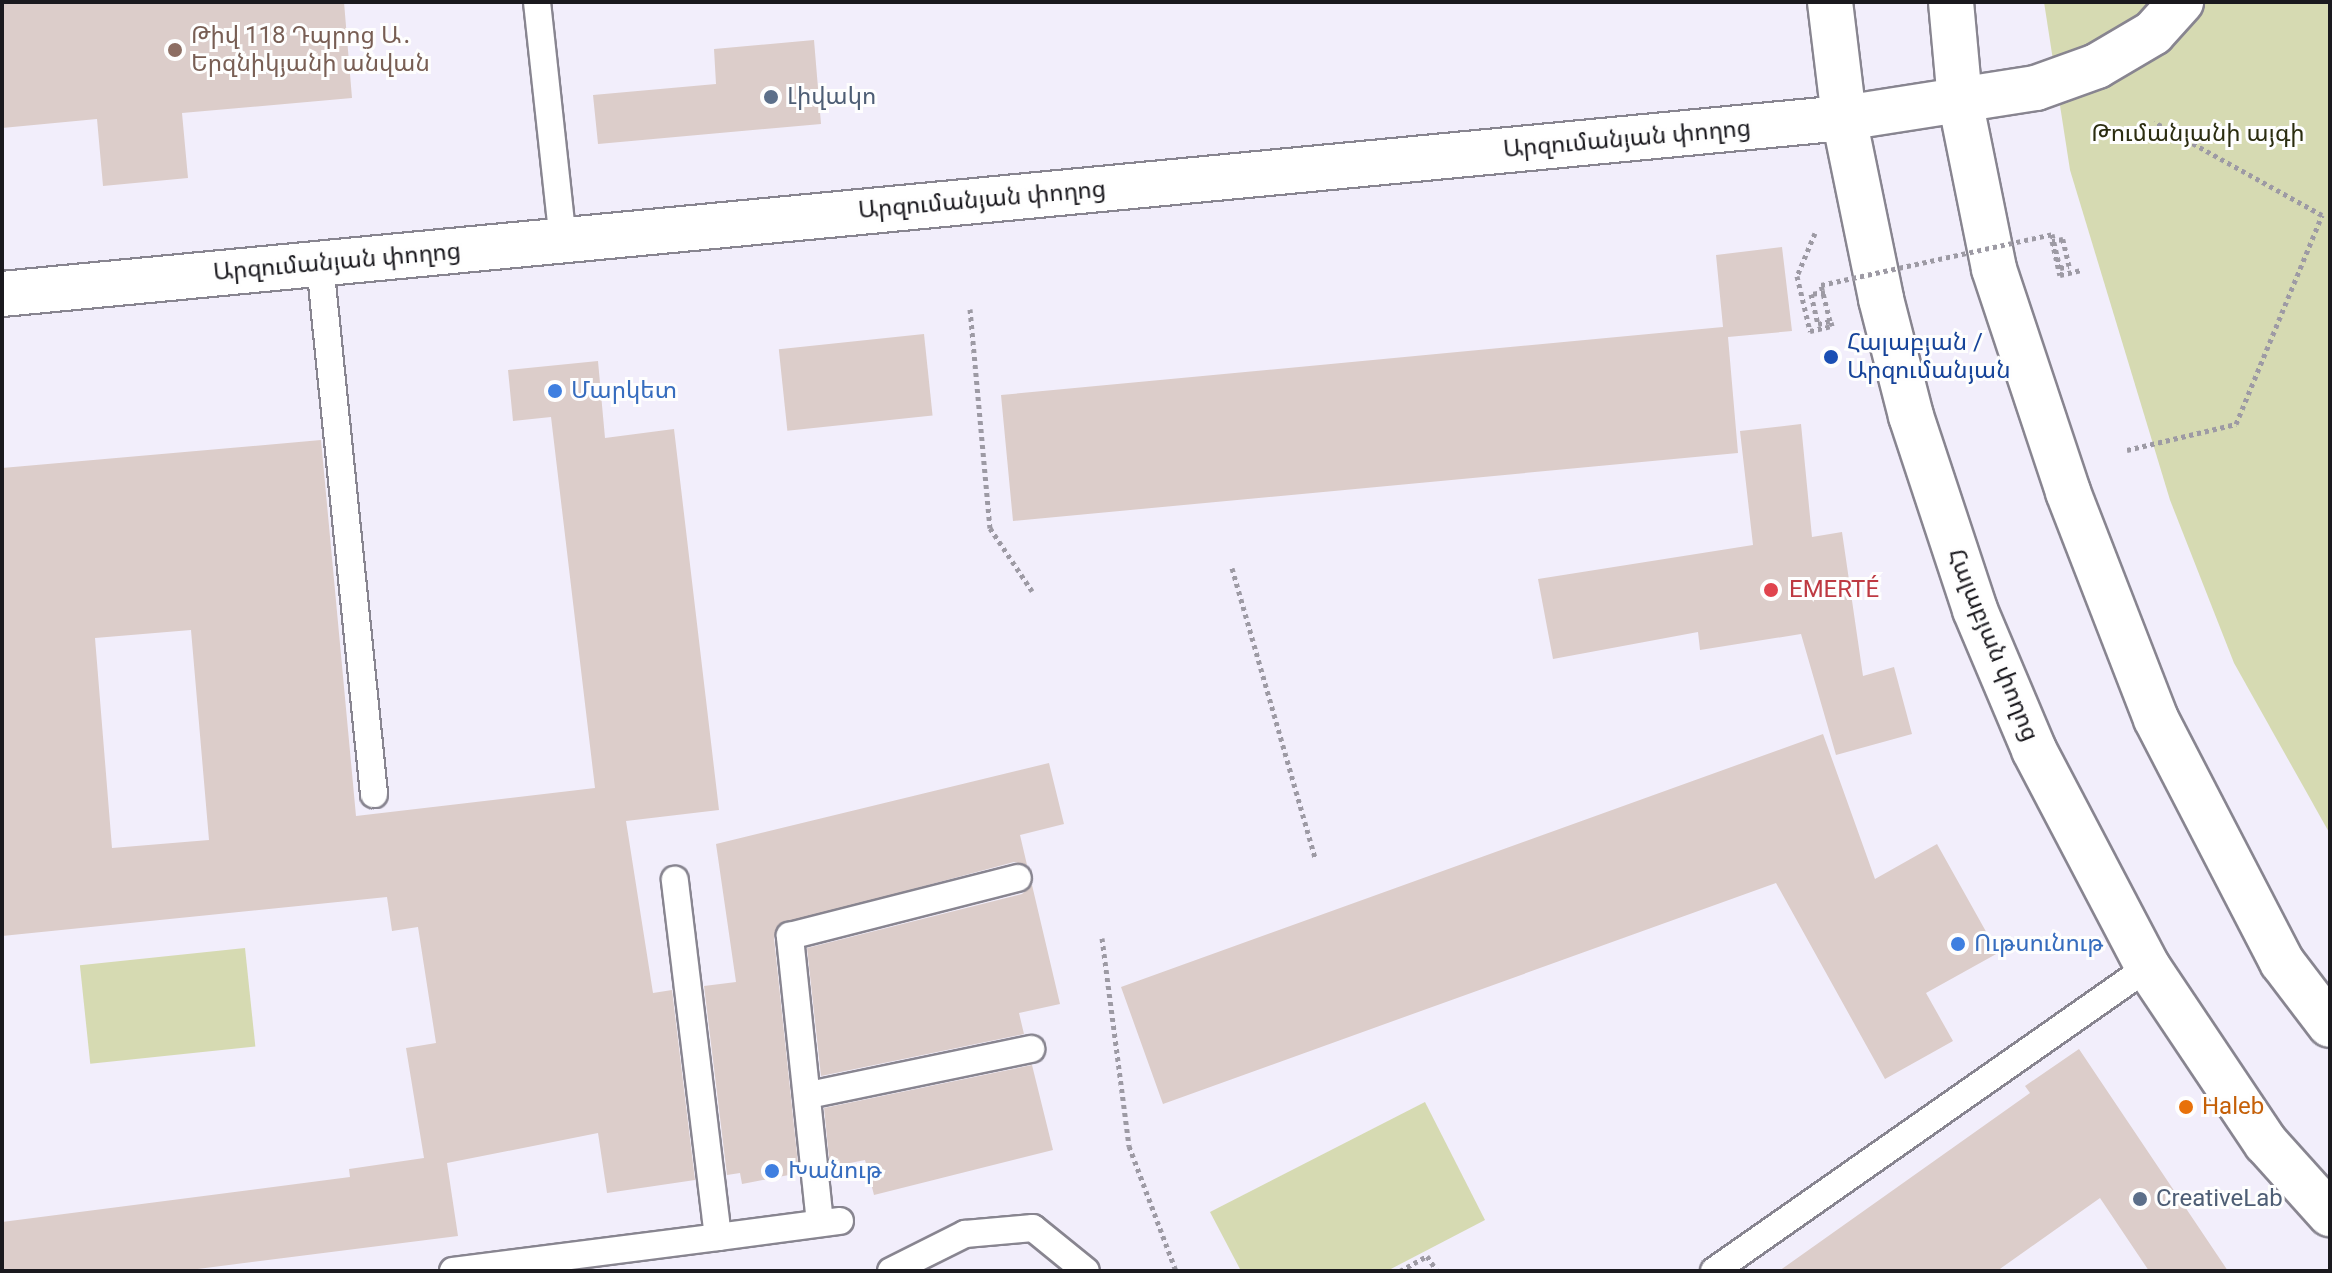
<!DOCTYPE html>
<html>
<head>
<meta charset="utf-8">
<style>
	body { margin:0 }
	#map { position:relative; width:2332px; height:1273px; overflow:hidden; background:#f2eefb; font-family:Roboto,"Noto Sans Armenian",sans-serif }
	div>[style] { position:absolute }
	.green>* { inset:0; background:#d6dab2; transform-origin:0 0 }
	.building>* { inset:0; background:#dccdca; transform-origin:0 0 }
	.path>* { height:5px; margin-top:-2.5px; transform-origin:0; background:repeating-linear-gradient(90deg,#9d9aa4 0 4px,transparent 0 8px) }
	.roads { filter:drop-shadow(2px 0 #888590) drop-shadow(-2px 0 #888590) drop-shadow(0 2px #888590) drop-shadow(0 -2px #888590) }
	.lane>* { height:26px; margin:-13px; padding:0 13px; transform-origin:13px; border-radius:13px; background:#fff }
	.secondary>* { height:44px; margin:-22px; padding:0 22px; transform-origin:22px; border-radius:22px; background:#fff }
	.primary>* { height:44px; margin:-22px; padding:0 22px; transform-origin:22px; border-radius:22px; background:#fff }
	.path-bridge>* { height:5px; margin-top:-2.5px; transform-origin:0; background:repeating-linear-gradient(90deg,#9d9aa4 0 4px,transparent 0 8px) }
	.dots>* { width:22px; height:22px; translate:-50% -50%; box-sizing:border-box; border:4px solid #fefefe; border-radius:50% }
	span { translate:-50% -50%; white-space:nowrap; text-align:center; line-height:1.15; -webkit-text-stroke:6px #fefefe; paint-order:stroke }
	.education-label { font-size:24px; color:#785e54 }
	.left { translate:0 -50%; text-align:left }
	.service-label { font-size:24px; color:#4e5e75 }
	.park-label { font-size:24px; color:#2b2d10 }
	.street-label { font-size:24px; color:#1a191e }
	.transit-label { font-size:24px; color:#164399 }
	.shop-label { font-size:24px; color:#366cbe }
	.health-label { font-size:24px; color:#be3a42 }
	.food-label { font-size:24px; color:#c56008 }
	.frame { position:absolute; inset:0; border:4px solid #1a191e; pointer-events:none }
</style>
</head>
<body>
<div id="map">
	<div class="green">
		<i style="clip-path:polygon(2044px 2px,2330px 2px,2330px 834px,2234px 663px,2170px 500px,2070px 170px)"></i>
		<i style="left:245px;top:948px;width:99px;height:166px;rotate:84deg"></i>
		<i style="clip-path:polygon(1425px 1102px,1485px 1220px,1387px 1271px,1241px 1271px,1210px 1212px)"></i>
	</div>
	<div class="building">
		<i style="clip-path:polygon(2px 2px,344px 2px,352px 98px,182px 113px,188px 178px,103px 186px,97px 119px,2px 128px)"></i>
		<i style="clip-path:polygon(814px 40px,821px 124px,598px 144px,593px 95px,716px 84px,714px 49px)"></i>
		<i style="clip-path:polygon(1782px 247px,1792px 331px,1728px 337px,1738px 453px,1013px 521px,1001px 395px,1723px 327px,1716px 255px)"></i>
		<i style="left:924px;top:334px;width:82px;height:146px;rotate:84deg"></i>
		<i style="clip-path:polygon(evenodd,598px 361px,605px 438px,674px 429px,719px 810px,626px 821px,653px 993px,672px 990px,695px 1180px,607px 1193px,598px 1133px,447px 1163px,458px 1236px,182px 1271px,2px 1271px,2px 1222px,350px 1177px,349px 1169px,424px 1158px,406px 1048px,436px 1043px,418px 927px,392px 931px,387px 897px,2px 936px,2px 468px,321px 440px,356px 816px,595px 788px,551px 417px,513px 421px,508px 370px,598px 361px,191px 630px,209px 840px,112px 848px,95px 638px,191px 630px)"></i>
		<i style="clip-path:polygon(1801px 424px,1812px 537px,1842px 532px,1863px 676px,1894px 667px,1912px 734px,1836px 755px,1801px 634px,1700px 650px,1698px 632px,1553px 659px,1538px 579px,1753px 545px,1740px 431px)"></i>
		<i style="clip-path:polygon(1823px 734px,1875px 879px,1937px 844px,1998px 953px,1926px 993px,1953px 1041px,1885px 1079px,1776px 883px,1163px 1104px,1121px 987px)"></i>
		<i style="clip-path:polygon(1049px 763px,1064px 824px,1020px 835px,1027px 865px,1014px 862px,779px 925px,774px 938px,799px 1173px,742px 1184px,740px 1173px,727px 1175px,704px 986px,736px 982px,716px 844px)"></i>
		<i style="clip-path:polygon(1032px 885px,1060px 1004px,1019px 1013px,1024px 1034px,821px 1076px,807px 948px,1022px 894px)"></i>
		<i style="clip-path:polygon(2079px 1049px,2228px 1271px,2149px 1271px,2100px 1198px,1997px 1271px,1779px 1271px,2030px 1093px,2025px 1086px)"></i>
		<i style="clip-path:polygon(1032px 1065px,1053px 1150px,874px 1195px,865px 1160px,830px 1167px,824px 1108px)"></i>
	</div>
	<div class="path">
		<i style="left:1815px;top:233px;width:47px;rotate:112.7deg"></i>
		<i style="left:1797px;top:276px;width:57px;rotate:76.7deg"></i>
		<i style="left:1810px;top:331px;width:23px;rotate:-13deg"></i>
		<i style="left:1832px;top:326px;width:4px;rotate:-104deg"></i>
		<i style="left:2060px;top:268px;width:9px;rotate:-13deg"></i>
		<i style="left:2069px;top:266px;width:28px;rotate:-103deg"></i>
		<i style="left:2063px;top:239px;width:11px;rotate:170deg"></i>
		<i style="left:2052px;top:241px;width:35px;rotate:77deg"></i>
		<i style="left:2060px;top:275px;width:22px;rotate:-13deg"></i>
		<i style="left:1825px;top:292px;width:14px;rotate:172deg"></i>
		<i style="left:1811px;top:294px;width:31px;rotate:77deg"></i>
		<i style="left:1818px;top:324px;width:12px;rotate:-14deg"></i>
		<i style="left:970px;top:309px;width:220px;rotate:84.8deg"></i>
		<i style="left:990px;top:528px;width:76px;rotate:56.3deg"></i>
		<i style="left:2127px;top:450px;width:112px;rotate:-13.4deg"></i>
		<i style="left:2236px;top:424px;width:226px;rotate:-67.6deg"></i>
		<i style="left:2322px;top:215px;width:192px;rotate:-151deg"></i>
		<i style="left:1232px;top:568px;width:301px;rotate:74deg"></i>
		<i style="left:1102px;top:938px;width:210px;rotate:82.6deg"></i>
		<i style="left:1129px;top:1146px;width:134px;rotate:69.4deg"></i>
		<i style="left:1400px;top:1271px;width:31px;rotate:-29deg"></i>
		<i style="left:1427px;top:1256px;width:18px;rotate:56deg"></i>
	</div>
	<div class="roads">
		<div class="lane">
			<i style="left:537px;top:2px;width:240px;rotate:83.8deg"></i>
			<i style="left:320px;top:264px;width:533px;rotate:84.18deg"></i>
			<i style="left:809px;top:1095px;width:227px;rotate:-11.7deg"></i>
			<i style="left:820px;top:1223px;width:289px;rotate:-96deg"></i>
			<i style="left:790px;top:936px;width:235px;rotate:-14.3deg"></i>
			<i style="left:718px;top:1237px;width:123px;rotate:-7.5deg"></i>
			<i style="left:453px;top:1271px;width:267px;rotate:-7.3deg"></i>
			<i style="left:718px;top:1237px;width:360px;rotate:-96.9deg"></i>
			<i style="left:891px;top:1271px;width:83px;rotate:-26.6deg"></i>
			<i style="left:965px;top:1234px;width:68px;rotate:-5deg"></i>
			<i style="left:1033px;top:1228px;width:68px;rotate:39.1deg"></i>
			<i style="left:1714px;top:1271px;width:530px;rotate:-35.01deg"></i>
		</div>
		<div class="secondary">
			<i style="left:2px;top:294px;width:1850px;rotate:-5.46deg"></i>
			<i style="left:1844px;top:118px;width:194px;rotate:-8.9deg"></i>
			<i style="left:2036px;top:88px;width:65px;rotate:-19.8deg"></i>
			<i style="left:2097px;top:66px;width:65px;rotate:-30.5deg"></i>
			<i style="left:2153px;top:33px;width:42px;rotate:-47.9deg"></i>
		</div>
		<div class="primary">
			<i style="left:1830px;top:2px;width:117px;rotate:83.1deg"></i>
			<i style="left:1844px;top:118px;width:185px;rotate:78.4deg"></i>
			<i style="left:1881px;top:299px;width:121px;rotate:75.6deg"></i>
			<i style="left:1911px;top:416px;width:204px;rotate:71.7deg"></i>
			<i style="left:1975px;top:610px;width:152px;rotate:67.1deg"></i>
			<i style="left:2034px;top:750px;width:245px;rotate:62.3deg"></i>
			<i style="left:2148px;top:967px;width:212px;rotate:56.2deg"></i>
			<i style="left:2266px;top:1143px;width:96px;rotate:48deg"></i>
			<i style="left:1951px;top:2px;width:98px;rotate:84.8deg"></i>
			<i style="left:1960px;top:100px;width:172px;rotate:78.6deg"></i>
			<i style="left:1994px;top:269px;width:235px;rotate:71.6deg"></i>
			<i style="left:2068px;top:492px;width:243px;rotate:68.8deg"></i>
			<i style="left:2156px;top:719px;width:274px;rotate:62.6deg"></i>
			<i style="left:2282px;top:962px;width:79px;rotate:52.7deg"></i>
		</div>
	</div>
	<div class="path-bridge">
		<i style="left:1830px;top:321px;width:37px;rotate:-104deg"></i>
		<i style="left:1821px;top:285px;width:237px;rotate:-12.4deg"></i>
		<i style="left:2052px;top:234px;width:35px;rotate:77deg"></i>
	</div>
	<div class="dots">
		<i style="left:175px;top:50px;background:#8d6e63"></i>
		<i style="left:771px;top:97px;background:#5c6f8a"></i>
		<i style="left:1831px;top:357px;background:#1a4fb4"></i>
		<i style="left:555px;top:391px;background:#3f7fe0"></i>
		<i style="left:1771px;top:590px;background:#e0444e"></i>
		<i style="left:1958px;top:944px;background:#3f7fe0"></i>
		<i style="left:2186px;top:1107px;background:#e8710a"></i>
		<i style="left:772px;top:1171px;background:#3f7fe0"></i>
		<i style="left:2140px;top:1199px;background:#5c6f8a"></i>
	</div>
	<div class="education-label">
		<span class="left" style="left:191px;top:50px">Թիվ 118 Դպրոց Ա․<br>Երզնիկյանի անվան</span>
	</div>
	<div class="service-label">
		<span class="left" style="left:787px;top:97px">Լիվակո</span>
		<span class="left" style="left:2156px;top:1199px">CreativeLab</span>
	</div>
	<div class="park-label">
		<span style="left:2198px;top:134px">Թումանյանի այգի</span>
	</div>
	<div class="street-label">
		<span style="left:1627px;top:139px;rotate:-5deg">Արզումանյան փողոց</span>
		<span style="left:982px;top:200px;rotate:-5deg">Արզումանյան փողոց</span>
		<span style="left:337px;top:262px;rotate:-5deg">Արզումանյան փողոց</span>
		<span style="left:1993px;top:645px;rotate:68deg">Հալաբյան փողոց</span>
	</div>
	<div class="transit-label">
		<span class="left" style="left:1847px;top:357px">Հալաբյան /<br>Արզումանյան</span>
	</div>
	<div class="shop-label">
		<span class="left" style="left:571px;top:391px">Մարկետ</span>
		<span class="left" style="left:1974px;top:944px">Ութսունութ</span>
		<span class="left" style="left:788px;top:1171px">Խանութ</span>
	</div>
	<div class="health-label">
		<span class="left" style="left:1789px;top:590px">EMERTÉ</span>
	</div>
	<div class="food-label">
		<span class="left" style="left:2202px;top:1107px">Haleb</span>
	</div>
	<div class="frame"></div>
</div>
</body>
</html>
